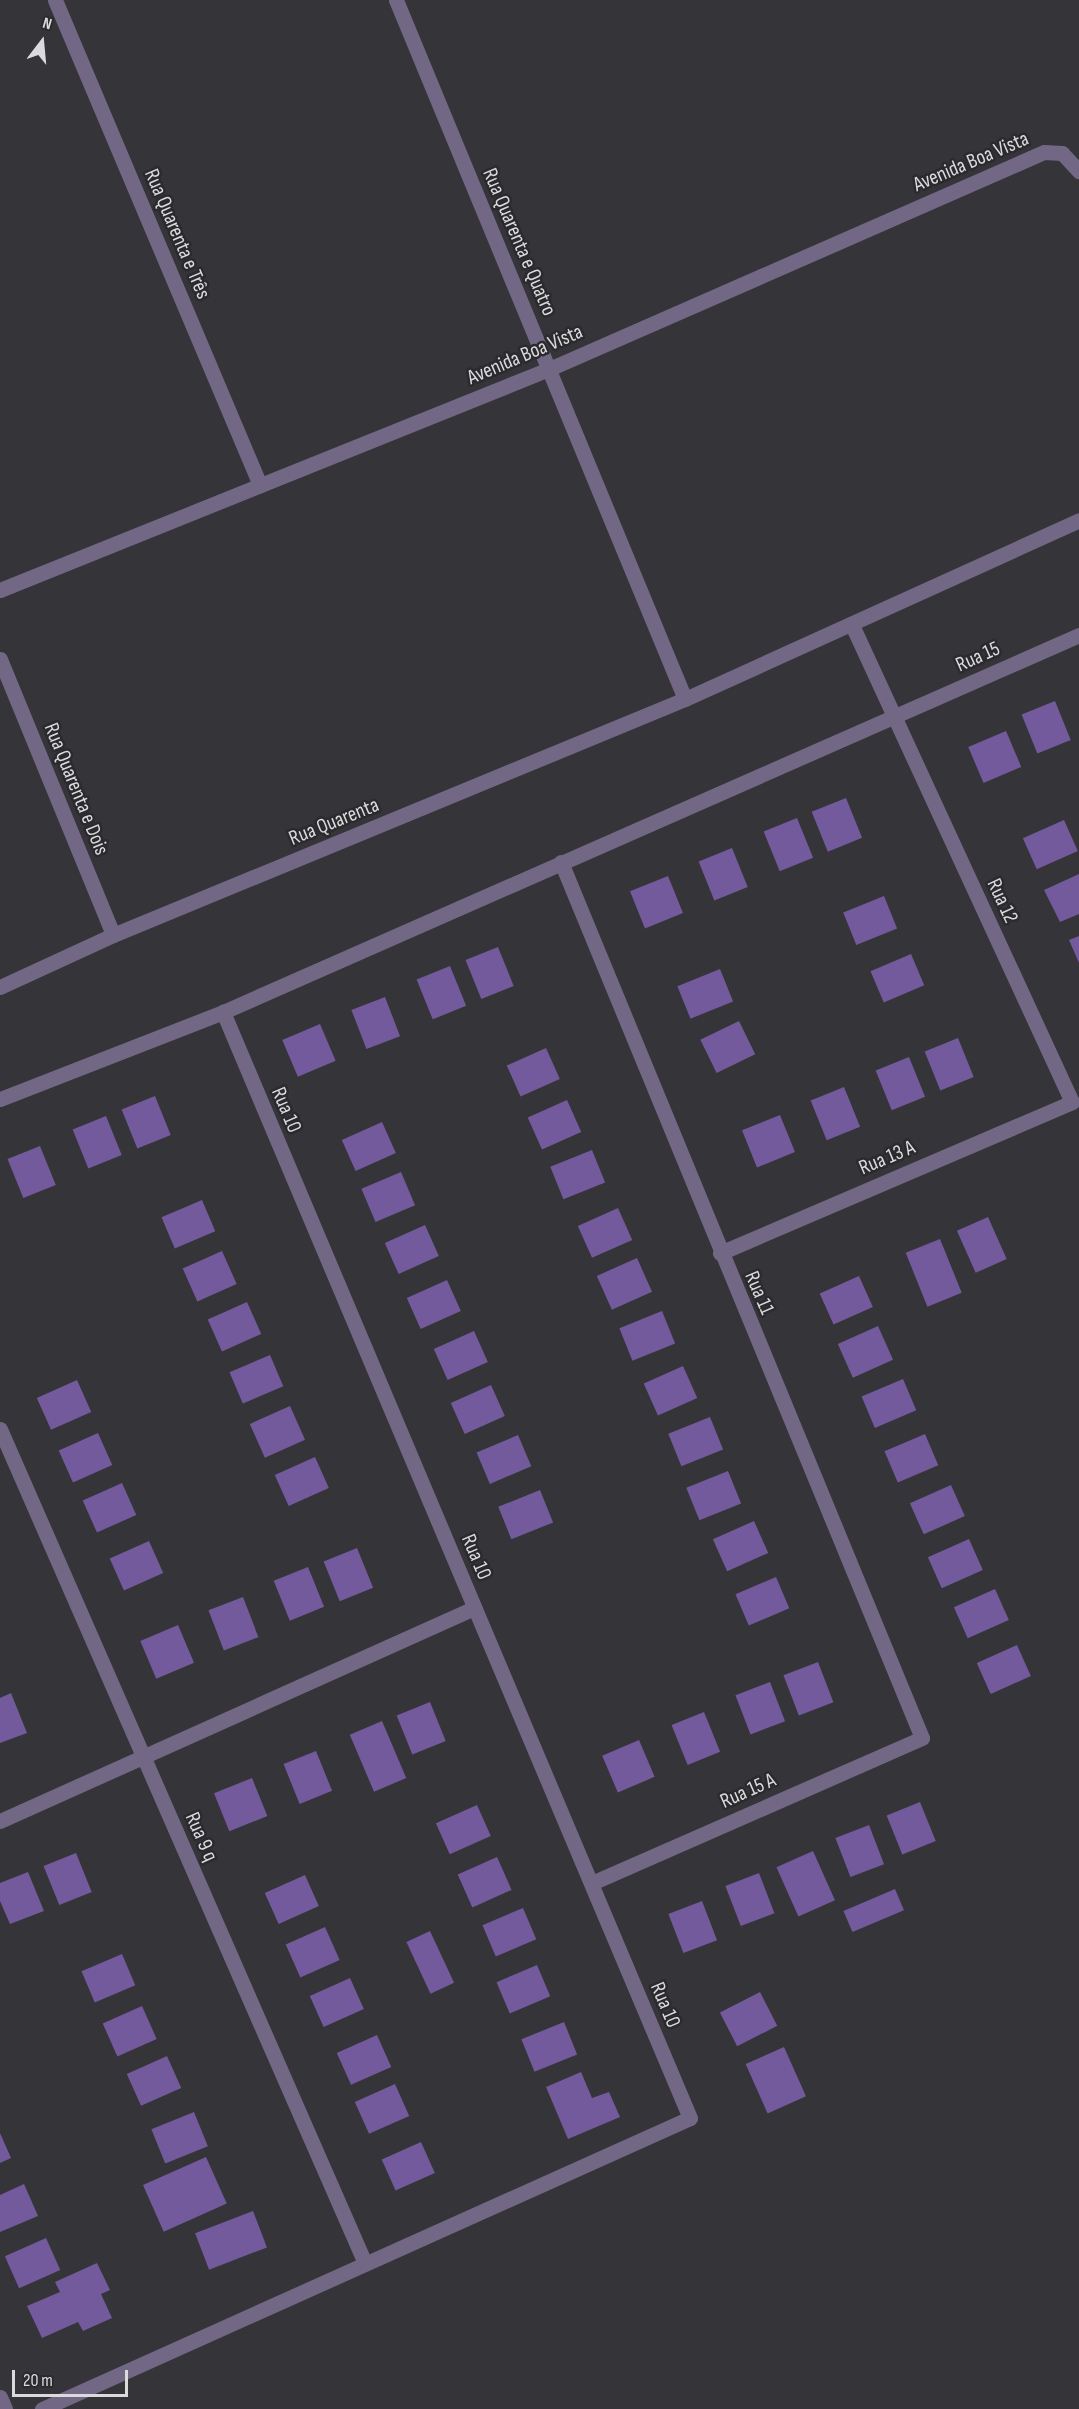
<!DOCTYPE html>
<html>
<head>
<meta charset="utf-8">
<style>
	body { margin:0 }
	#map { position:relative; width:1079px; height:2409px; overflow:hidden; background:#353438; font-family:"Sofia Sans Condensed",sans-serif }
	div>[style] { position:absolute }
	.building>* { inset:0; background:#735a9c; transform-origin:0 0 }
	.minor>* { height:15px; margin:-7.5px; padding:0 7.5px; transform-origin:7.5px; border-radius:7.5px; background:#726885 }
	span { translate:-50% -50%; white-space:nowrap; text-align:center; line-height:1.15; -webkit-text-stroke:5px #2b2a2e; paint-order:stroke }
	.street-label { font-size:21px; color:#dbdadc }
	.north { position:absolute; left:12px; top:12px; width:60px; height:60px; -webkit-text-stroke:4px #2b2a2e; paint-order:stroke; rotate:16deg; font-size:16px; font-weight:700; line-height:24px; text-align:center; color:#dbdadc }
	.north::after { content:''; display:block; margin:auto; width:21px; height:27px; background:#dbdadc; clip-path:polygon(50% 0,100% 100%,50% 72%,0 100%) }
	.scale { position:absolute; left:12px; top:2370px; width:116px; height:27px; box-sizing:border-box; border:3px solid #dbdadc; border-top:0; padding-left:8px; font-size:18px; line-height:21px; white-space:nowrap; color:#dbdadc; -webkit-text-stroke:4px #2b2a2e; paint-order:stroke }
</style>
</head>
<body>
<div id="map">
	<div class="building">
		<i style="left:1055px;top:701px;width:42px;height:36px;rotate:68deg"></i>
		<i style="left:1006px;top:731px;width:39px;height:41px;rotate:67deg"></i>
		<i style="left:846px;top:798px;width:43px;height:37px;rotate:68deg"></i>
		<i style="left:797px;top:818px;width:43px;height:36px;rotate:68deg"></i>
		<i style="left:1064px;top:820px;width:34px;height:45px;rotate:66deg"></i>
		<i style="left:732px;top:848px;width:42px;height:36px;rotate:68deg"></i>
		<i style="clip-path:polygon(1079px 874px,1079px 914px,1060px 922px,1044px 890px)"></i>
		<i style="left:668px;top:876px;width:40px;height:41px;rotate:68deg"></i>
		<i style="left:884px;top:896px;width:35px;height:44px;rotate:68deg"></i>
		<i style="clip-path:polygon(1079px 936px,1079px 963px,1069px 940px)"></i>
		<i style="left:498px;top:947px;width:42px;height:35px;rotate:68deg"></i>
		<i style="left:911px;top:954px;width:34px;height:44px;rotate:67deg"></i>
		<i style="left:450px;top:966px;width:43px;height:36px;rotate:68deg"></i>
		<i style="left:720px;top:969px;width:35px;height:46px;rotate:68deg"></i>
		<i style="left:385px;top:997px;width:42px;height:36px;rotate:69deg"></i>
		<i style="left:739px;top:1021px;width:37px;height:43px;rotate:64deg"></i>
		<i style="left:320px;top:1024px;width:40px;height:41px;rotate:67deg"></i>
		<i style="left:958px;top:1038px;width:42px;height:36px;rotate:68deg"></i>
		<i style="left:546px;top:1048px;width:34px;height:43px;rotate:66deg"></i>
		<i style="left:909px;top:1057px;width:43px;height:36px;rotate:68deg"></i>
		<i style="left:844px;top:1087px;width:43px;height:36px;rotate:68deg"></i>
		<i style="left:155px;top:1096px;width:42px;height:36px;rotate:68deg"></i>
		<i style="left:567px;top:1100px;width:35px;height:43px;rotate:66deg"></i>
		<i style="left:780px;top:1115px;width:40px;height:41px;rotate:68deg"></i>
		<i style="left:106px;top:1116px;width:42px;height:36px;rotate:68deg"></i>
		<i style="left:382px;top:1122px;width:34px;height:44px;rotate:66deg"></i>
		<i style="left:40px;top:1146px;width:42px;height:35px;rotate:68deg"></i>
		<i style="left:592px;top:1150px;width:35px;height:45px;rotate:68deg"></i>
		<i style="left:401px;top:1172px;width:36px;height:43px;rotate:67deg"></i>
		<i style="left:202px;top:1200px;width:34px;height:44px;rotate:67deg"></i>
		<i style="left:618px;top:1208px;width:35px;height:44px;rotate:66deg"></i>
		<i style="left:988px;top:1217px;width:46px;height:34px;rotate:66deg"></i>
		<i style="left:425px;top:1225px;width:34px;height:44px;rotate:66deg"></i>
		<i style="left:940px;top:1239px;width:58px;height:37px;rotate:68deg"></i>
		<i style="left:222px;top:1251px;width:36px;height:43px;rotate:66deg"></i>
		<i style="left:637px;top:1258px;width:37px;height:44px;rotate:66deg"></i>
		<i style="left:859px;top:1276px;width:34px;height:43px;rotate:66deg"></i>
		<i style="left:447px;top:1280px;width:34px;height:44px;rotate:66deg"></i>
		<i style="left:247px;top:1302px;width:35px;height:43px;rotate:66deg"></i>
		<i style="left:662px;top:1311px;width:35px;height:46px;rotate:68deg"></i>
		<i style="left:878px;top:1326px;width:37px;height:44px;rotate:66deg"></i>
		<i style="left:474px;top:1331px;width:34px;height:44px;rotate:66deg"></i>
		<i style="left:270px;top:1355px;width:34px;height:44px;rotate:67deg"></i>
		<i style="left:683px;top:1366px;width:35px;height:43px;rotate:66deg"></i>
		<i style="left:903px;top:1379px;width:34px;height:45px;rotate:67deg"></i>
		<i style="left:77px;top:1380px;width:35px;height:44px;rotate:66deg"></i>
		<i style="left:491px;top:1385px;width:34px;height:44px;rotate:66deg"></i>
		<i style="left:290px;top:1406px;width:37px;height:44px;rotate:66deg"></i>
		<i style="left:710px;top:1417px;width:35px;height:45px;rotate:68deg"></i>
		<i style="left:98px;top:1433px;width:35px;height:43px;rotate:66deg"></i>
		<i style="left:925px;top:1434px;width:34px;height:44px;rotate:67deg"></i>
		<i style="left:518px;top:1435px;width:34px;height:45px;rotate:67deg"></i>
		<i style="left:315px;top:1457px;width:34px;height:44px;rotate:66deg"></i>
		<i style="left:728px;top:1471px;width:35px;height:45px;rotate:68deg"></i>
		<i style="left:122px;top:1483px;width:35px;height:43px;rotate:66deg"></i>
		<i style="left:951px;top:1485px;width:34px;height:45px;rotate:66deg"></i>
		<i style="left:540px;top:1490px;width:35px;height:45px;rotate:68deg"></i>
		<i style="left:754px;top:1521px;width:35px;height:45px;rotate:66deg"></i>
		<i style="left:969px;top:1539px;width:34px;height:45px;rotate:66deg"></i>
		<i style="left:149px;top:1541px;width:35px;height:43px;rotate:66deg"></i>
		<i style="left:357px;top:1548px;width:43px;height:36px;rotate:68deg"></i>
		<i style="left:308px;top:1567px;width:43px;height:37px;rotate:68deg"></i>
		<i style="left:776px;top:1577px;width:34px;height:44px;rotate:67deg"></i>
		<i style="left:995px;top:1589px;width:34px;height:45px;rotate:66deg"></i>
		<i style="left:243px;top:1597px;width:43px;height:37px;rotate:69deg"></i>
		<i style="left:178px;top:1625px;width:41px;height:41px;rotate:67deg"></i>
		<i style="left:1017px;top:1645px;width:34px;height:44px;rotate:66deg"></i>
		<i style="left:818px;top:1662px;width:43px;height:37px;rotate:69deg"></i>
		<i style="left:770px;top:1682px;width:42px;height:37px;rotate:69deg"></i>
		<i style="clip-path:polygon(11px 1693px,27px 1733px,0 1743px,0 1698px)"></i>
		<i style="left:430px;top:1702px;width:42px;height:36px;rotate:68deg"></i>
		<i style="left:704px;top:1712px;width:43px;height:35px;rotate:68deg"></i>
		<i style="left:382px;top:1721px;width:62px;height:35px;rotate:67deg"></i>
		<i style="left:639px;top:1740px;width:40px;height:40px;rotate:67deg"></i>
		<i style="left:316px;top:1751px;width:43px;height:35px;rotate:68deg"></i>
		<i style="left:252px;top:1778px;width:41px;height:41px;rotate:68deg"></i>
		<i style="left:920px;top:1802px;width:42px;height:36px;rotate:68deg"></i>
		<i style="left:477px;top:1805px;width:34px;height:45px;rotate:66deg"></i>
		<i style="left:869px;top:1825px;width:42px;height:36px;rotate:69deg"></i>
		<i style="left:813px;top:1851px;width:54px;height:40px;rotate:66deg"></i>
		<i style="left:76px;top:1853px;width:42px;height:35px;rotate:68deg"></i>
		<i style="left:497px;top:1857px;width:36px;height:43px;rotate:66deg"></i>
		<i style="clip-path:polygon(28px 1872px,44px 1911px,10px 1924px,0 1901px,0 1883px)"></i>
		<i style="left:759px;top:1873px;width:43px;height:36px;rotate:69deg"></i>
		<i style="left:305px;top:1875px;width:34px;height:44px;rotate:66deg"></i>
		<i style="left:895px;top:1889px;width:23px;height:56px;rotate:67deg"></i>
		<i style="left:702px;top:1901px;width:42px;height:36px;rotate:69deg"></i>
		<i style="left:523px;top:1908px;width:34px;height:44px;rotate:67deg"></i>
		<i style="left:325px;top:1927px;width:36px;height:43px;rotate:66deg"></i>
		<i style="left:430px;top:1931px;width:57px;height:26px;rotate:65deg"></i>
		<i style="left:122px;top:1954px;width:34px;height:44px;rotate:67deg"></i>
		<i style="left:537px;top:1965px;width:34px;height:44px;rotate:67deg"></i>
		<i style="left:350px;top:1978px;width:34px;height:44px;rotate:66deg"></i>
		<i style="left:760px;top:1992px;width:38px;height:45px;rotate:63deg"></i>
		<i style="left:142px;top:2006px;width:36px;height:43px;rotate:66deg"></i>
		<i style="left:564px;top:2022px;width:35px;height:46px;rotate:68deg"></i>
		<i style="left:377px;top:2035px;width:35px;height:44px;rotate:66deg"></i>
		<i style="left:784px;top:2047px;width:54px;height:42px;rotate:66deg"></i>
		<i style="left:167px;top:2056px;width:35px;height:44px;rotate:66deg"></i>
		<i style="clip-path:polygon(581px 2072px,592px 2098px,609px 2092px,620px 2117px,568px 2139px,546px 2087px)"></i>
		<i style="left:395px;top:2084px;width:35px;height:44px;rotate:66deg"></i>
		<i style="left:194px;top:2112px;width:37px;height:46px;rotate:68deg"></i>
		<i style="clip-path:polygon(0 2133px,11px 2158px,0 2163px)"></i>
		<i style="left:421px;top:2142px;width:34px;height:43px;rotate:66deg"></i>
		<i style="left:206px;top:2157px;width:51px;height:69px;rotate:66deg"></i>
		<i style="clip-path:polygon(24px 2184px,38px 2216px,0 2232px,0 2195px)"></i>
		<i style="left:253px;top:2211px;width:39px;height:62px;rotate:69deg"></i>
		<i style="left:46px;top:2238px;width:35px;height:45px;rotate:66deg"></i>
		<i style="clip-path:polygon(97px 2263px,110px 2290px,101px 2294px,112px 2318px,83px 2331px,78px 2322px,42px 2338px,27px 2306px,60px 2292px,55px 2282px)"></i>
	</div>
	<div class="minor">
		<i style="left:55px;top:0;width:527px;rotate:67.09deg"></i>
		<i style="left:396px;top:0;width:756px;rotate:67.54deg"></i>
		<i style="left:0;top:590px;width:592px;rotate:-21.93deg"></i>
		<i style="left:549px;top:369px;width:540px;rotate:-23.67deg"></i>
		<i style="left:1044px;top:152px;width:18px;rotate:3deg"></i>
		<i style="left:1062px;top:153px;width:25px;rotate:47deg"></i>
		<i style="left:0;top:659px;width:298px;rotate:67.7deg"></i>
		<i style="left:561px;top:862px;width:947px;rotate:67.6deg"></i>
		<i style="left:922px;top:1738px;width:361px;rotate:156.3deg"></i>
		<i style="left:0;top:987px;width:124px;rotate:-24.7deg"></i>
		<i style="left:113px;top:935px;width:619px;rotate:-22.42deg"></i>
		<i style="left:685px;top:699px;width:433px;rotate:-24.4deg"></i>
		<i style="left:0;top:1099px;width:239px;rotate:-21.3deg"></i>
		<i style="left:223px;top:1012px;width:935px;rotate:-23.77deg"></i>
		<i style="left:720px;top:1253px;width:383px;rotate:-23.2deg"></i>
		<i style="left:1072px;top:1102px;width:525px;rotate:-114.76deg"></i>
		<i style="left:0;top:1429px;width:908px;rotate:66.37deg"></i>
		<i style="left:0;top:1821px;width:520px;rotate:-24.2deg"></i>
		<i style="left:0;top:2397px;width:13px;rotate:67deg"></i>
		<i style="left:42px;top:2409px;width:710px;rotate:-24.18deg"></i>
		<i style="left:690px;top:2118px;width:1201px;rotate:-112.89deg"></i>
	</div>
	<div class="street-label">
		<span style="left:971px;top:162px;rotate:-23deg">Avenida Boa Vista</span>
		<span style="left:177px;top:234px;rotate:67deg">Rua Quarenta e Três</span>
		<span style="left:519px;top:242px;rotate:67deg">Rua Quarenta e Quatro</span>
		<span style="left:525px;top:355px;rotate:-23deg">Avenida Boa Vista</span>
		<span style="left:978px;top:657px;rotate:-24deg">Rua 15</span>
		<span style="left:76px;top:789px;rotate:68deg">Rua Quarenta e Dois</span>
		<span style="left:334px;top:822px;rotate:-22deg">Rua Quarenta</span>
		<span style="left:1002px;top:901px;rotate:65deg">Rua 12</span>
		<span style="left:286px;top:1110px;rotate:67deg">Rua 10</span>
		<span style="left:887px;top:1158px;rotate:-23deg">Rua 13 A</span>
		<span style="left:759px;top:1293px;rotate:67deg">Rua 11</span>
		<span style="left:476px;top:1557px;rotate:67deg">Rua 10</span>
		<span style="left:748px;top:1791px;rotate:-24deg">Rua 15 A</span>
		<span style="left:201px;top:1837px;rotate:66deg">Rua 9 q</span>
		<span style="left:665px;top:2005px;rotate:67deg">Rua 10</span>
	</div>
	<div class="north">N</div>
	<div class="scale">20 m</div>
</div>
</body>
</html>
